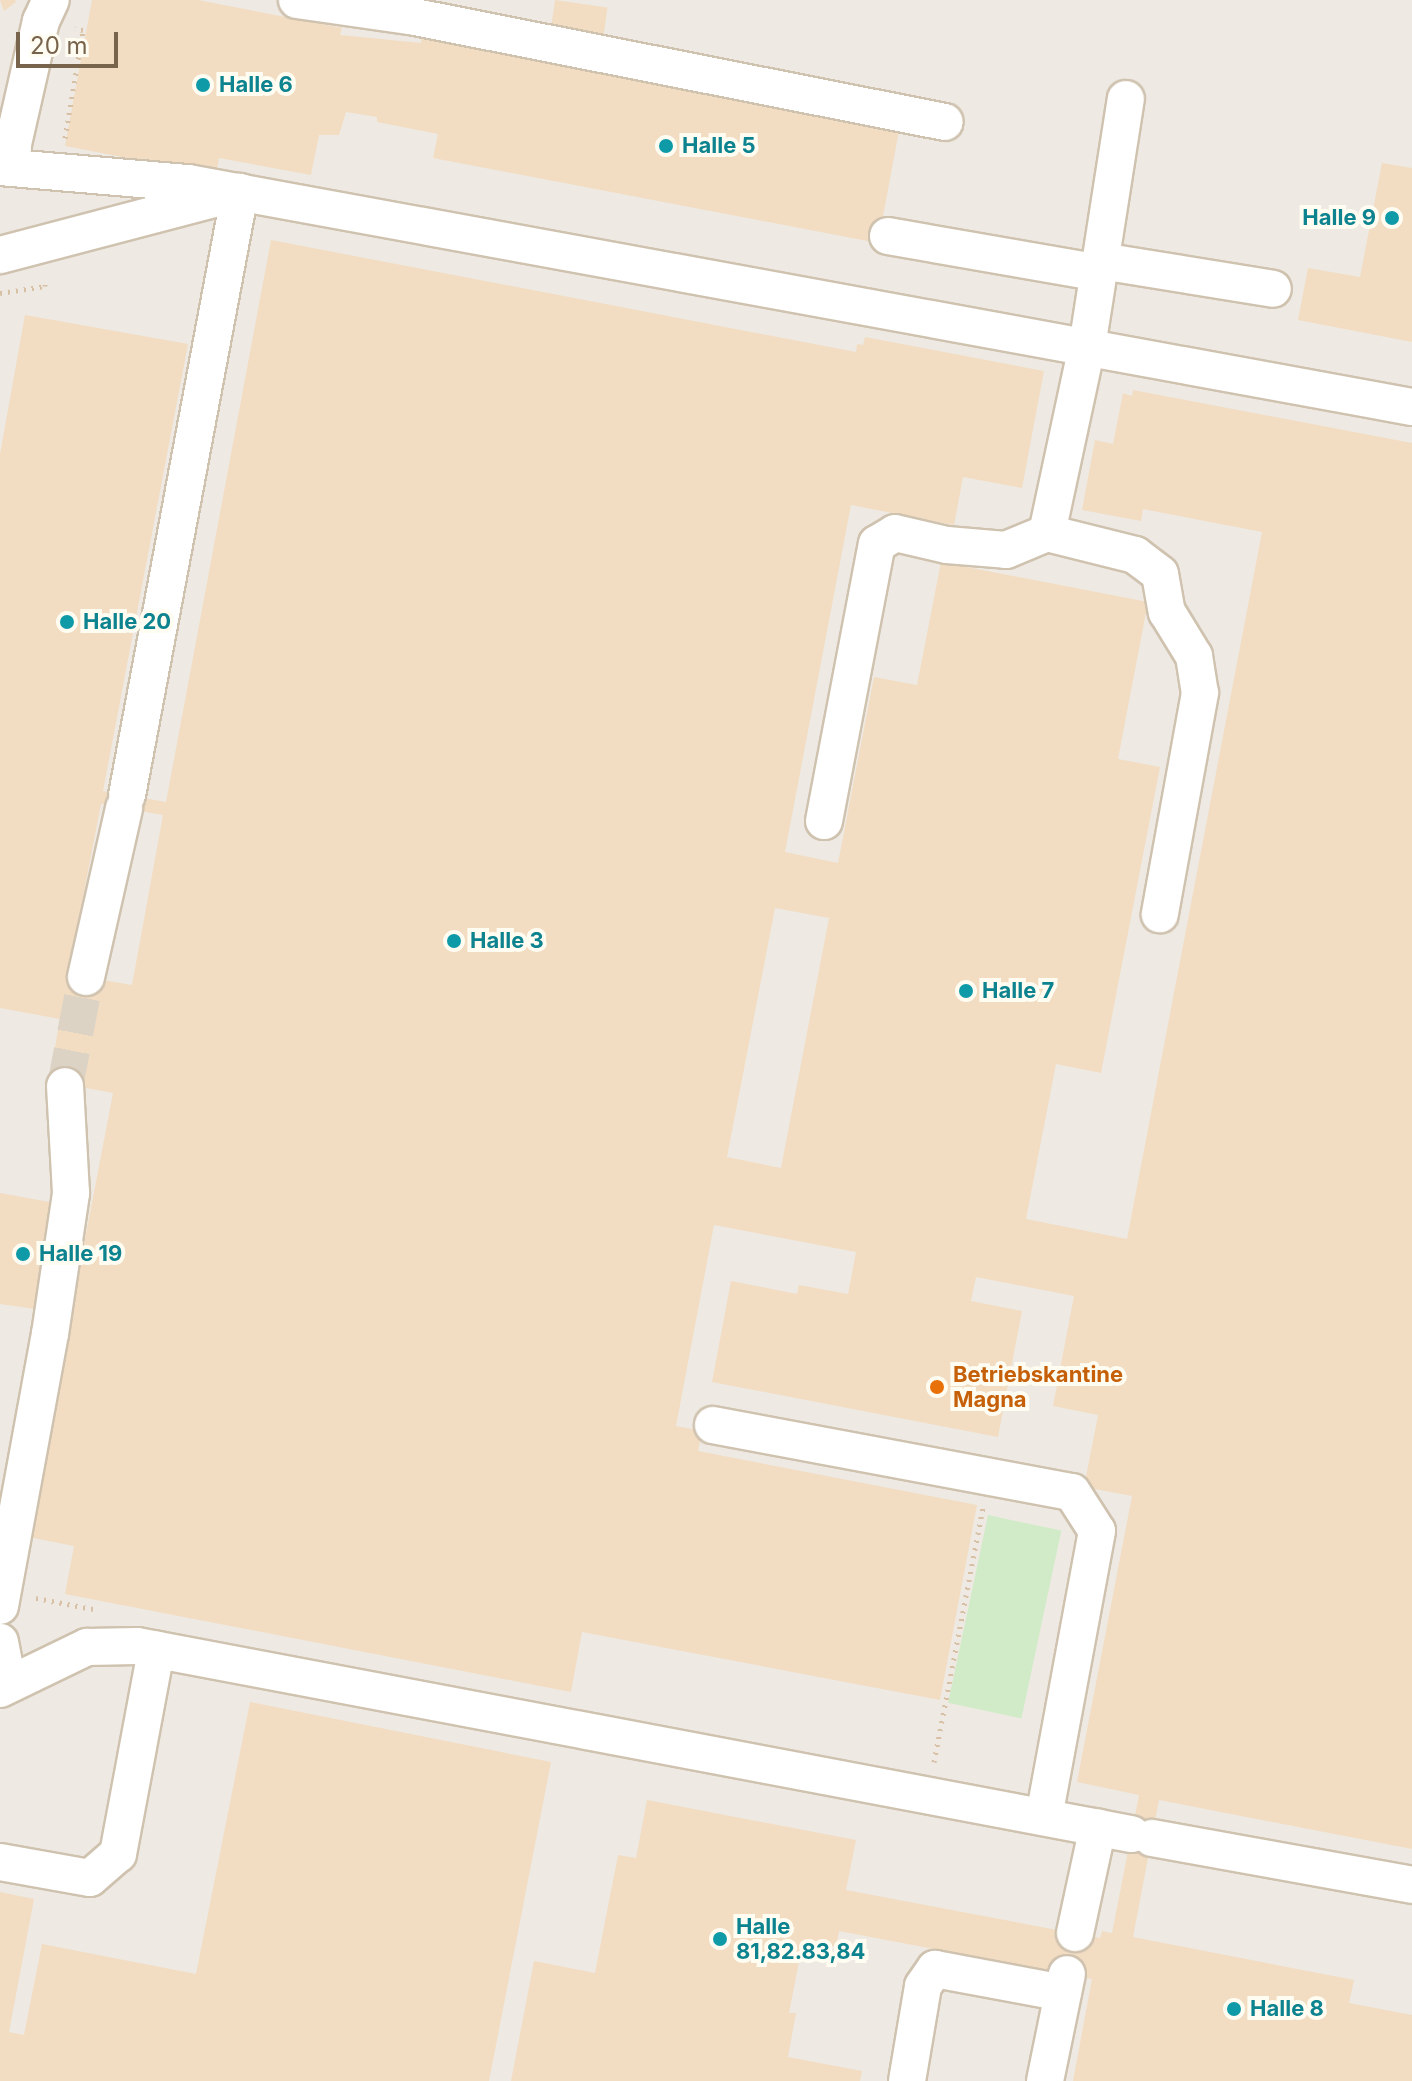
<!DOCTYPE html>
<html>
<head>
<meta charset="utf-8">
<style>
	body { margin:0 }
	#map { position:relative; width:1412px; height:2081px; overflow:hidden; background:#fdf8eb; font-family:Inter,sans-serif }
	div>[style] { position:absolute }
	.industrial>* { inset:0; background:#eeeae3; transform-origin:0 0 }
	.green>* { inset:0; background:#d1ebc8; transform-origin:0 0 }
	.building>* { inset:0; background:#f2dcc2; transform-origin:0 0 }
	.minor-tunnel>* { height:36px; margin-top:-18px; transform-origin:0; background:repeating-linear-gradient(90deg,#dcd3c4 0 36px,transparent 0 54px) }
	.path>* { height:5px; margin-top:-2.5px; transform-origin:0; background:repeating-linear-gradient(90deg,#d8c0a5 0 2px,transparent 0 8px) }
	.roads { filter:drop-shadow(2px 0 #cfc2af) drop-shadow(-2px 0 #cfc2af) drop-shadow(0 2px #cfc2af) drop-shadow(0 -2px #cfc2af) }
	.minor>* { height:36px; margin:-18px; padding:0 18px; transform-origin:18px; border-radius:18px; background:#fff }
	.dots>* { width:22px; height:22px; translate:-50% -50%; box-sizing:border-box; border:4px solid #fffcf2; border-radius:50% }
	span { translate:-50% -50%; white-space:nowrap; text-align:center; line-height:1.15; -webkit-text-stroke:8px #fffcf2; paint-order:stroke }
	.culture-label { font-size:22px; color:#0d838f; font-weight:700 }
	.left { translate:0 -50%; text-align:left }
	.right { translate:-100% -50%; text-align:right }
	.food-label { font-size:22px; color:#c56008; font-weight:700 }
	.scale { position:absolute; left:16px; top:32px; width:102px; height:36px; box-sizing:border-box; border:4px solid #78634d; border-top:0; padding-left:10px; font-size:24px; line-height:28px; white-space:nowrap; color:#78634d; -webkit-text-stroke:6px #fffcf2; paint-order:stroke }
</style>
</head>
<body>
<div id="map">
	<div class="industrial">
		<i style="left:0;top:0;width:1412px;height:2081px"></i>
	</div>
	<div class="green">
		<i style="left:988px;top:1515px;width:75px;height:192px;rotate:12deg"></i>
	</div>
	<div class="building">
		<i style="clip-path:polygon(0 0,15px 0,16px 2px,4px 11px)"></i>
		<i style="clip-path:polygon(92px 0,198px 0,342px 28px,340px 35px,421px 43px,422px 35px,901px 120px,878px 243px,433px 158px,438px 134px,377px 122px,377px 117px,346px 112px,339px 135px,319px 135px,311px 175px,219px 158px,216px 175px,65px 146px)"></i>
		<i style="left:555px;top:0;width:53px;height:36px;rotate:8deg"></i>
		<i style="clip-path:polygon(1382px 163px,1412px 168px,1412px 342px,1298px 320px,1308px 268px,1360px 277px)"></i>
		<i style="clip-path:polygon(evenodd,271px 240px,856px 352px,857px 344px,863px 345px,865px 337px,1044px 371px,1022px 488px,963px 477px,954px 525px,851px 505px,785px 852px,838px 863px,874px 677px,917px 685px,941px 562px,1148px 602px,1118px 759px,1160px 767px,1101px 1073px,1056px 1064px,1026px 1219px,1127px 1239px,1262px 532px,1143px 509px,1141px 521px,1082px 510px,1095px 440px,1113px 444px,1123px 393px,1132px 396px,1133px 390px,1412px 443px,1412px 1849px,1159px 1800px,1133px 1937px,1354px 1980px,1349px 2003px,1412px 2015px,1412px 2081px,1073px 2081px,1092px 1979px,839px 1931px,836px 1947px,803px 1941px,789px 2013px,796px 2013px,788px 2057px,862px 2071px,860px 2081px,511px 2081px,534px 1961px,595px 1973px,618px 1855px,636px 1858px,647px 1800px,856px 1840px,846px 1890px,1100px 1938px,1102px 1931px,1112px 1933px,1139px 1795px,1077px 1782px,1132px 1496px,1084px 1487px,1098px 1415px,1053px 1406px,1074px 1296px,976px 1277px,971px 1301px,1022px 1311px,998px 1437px,712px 1382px,731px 1281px,797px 1294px,799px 1285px,848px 1294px,856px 1252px,714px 1225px,676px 1426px,702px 1431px,698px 1451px,977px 1505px,940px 1700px,582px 1632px,571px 1692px,65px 1594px,74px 1546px,28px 1537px,113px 1093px,49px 1081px,60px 1019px,0 1008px,0 454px,25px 315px,188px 344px,103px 791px,166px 802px,271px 240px,101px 804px,163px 815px,132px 985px,68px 974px,101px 804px,271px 240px,775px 908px,829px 918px,781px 1168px,727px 1157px,775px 908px)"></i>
		<i style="clip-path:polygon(0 1193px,55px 1203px,36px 1309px,0 1304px)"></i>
		<i style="clip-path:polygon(250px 1702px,551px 1762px,489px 2081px,0 2081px,0 1892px,34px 1899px,9px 2032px,24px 2035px,42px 1944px,196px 1974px)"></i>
	</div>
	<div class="minor-tunnel">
		<i style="left:65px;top:1086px;width:111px;rotate:-79.1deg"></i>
	</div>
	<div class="path">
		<i style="left:65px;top:138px;width:109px;rotate:-80.5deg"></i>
		<i style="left:83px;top:30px;width:8px;rotate:-166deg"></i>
		<i style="left:0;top:293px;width:46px;rotate:-8.8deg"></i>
		<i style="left:45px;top:286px;width:7px;rotate:-90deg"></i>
		<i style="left:36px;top:1598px;width:58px;rotate:10.9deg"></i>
		<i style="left:934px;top:1762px;width:259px;rotate:-79.1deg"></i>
	</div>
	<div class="roads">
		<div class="minor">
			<i style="left:297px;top:0;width:114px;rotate:8.1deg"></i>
			<i style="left:410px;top:16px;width:545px;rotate:11.21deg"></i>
			<i style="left:12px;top:165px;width:21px;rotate:-87deg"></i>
			<i style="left:13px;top:144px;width:126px;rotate:-77.2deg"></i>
			<i style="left:41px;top:21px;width:23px;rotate:-65deg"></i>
			<i style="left:0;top:167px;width:189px;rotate:4.9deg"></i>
			<i style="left:188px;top:183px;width:1244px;rotate:10.37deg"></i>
			<i style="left:888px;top:236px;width:214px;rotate:9.9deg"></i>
			<i style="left:0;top:255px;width:248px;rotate:-14.7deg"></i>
			<i style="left:240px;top:192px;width:613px;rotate:100.61deg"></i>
			<i style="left:1101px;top:261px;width:174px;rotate:9.2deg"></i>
			<i style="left:1047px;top:533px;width:91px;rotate:14deg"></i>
			<i style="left:1135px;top:555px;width:31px;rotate:37deg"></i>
			<i style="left:1160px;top:574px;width:39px;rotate:80deg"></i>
			<i style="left:1167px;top:612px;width:52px;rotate:58.5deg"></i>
			<i style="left:1194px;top:656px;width:37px;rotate:81deg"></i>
			<i style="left:1200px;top:693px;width:225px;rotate:100.3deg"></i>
			<i style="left:824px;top:821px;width:282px;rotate:-79.2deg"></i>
			<i style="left:877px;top:544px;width:21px;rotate:-31deg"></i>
			<i style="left:895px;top:533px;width:53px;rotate:13deg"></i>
			<i style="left:947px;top:545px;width:59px;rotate:4.8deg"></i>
			<i style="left:1006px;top:550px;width:44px;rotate:-22.5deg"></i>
			<i style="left:1047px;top:533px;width:190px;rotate:-77.9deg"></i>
			<i style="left:1087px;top:347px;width:251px;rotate:-81.1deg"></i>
			<i style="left:86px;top:977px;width:173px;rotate:-77.3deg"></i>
			<i style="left:713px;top:1425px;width:365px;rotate:10.6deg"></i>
			<i style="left:1072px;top:1492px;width:46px;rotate:57.3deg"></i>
			<i style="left:1097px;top:1531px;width:291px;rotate:100.5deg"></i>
			<i style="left:0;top:1606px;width:277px;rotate:-79.6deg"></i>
			<i style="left:50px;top:1334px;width:143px;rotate:-81.5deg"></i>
			<i style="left:71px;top:1193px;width:107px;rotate:-93.2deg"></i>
			<i style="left:0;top:1642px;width:43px;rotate:79.2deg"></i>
			<i style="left:8px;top:1684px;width:8px;rotate:-173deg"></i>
			<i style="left:0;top:1689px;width:97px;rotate:-25.8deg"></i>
			<i style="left:87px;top:1647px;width:50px;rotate:-1.1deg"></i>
			<i style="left:137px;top:1646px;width:1012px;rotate:10.71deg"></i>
			<i style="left:1152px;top:1838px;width:264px;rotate:10.2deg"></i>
			<i style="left:0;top:1862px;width:91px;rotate:10.1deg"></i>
			<i style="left:90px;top:1878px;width:37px;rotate:-41deg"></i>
			<i style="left:118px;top:1854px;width:208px;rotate:-79.4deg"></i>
			<i style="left:1075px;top:1933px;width:108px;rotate:-77.8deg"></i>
			<i style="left:907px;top:2081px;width:96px;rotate:-80.4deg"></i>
			<i style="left:923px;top:1986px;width:21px;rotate:-55deg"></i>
			<i style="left:935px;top:1969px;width:130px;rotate:10.6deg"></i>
			<i style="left:1045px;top:2081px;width:109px;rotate:-78.4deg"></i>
		</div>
	</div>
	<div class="dots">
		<i style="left:203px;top:85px;background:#0f9aa8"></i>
		<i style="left:666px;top:146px;background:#0f9aa8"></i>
		<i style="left:1392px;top:218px;background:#0f9aa8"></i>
		<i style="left:67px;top:622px;background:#0f9aa8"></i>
		<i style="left:454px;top:941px;background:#0f9aa8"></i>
		<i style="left:966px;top:991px;background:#0f9aa8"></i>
		<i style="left:23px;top:1254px;background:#0f9aa8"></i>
		<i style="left:937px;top:1387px;background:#e8710a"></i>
		<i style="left:720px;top:1939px;background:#0f9aa8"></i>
		<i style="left:1234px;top:2009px;background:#0f9aa8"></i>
	</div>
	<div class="culture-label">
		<span class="left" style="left:219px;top:85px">Halle 6</span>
		<span class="left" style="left:682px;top:146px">Halle 5</span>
		<span class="right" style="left:1376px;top:218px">Halle 9</span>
		<span class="left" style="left:83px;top:622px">Halle 20</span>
		<span class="left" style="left:470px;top:941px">Halle 3</span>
		<span class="left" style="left:982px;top:991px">Halle 7</span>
		<span class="left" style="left:39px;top:1254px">Halle 19</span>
		<span class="left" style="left:736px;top:1939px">Halle<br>81,82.83,84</span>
		<span class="left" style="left:1250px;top:2009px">Halle 8</span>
	</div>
	<div class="food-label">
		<span class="left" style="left:953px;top:1387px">Betriebskantine<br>Magna</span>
	</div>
	<div class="scale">20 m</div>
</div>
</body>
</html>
